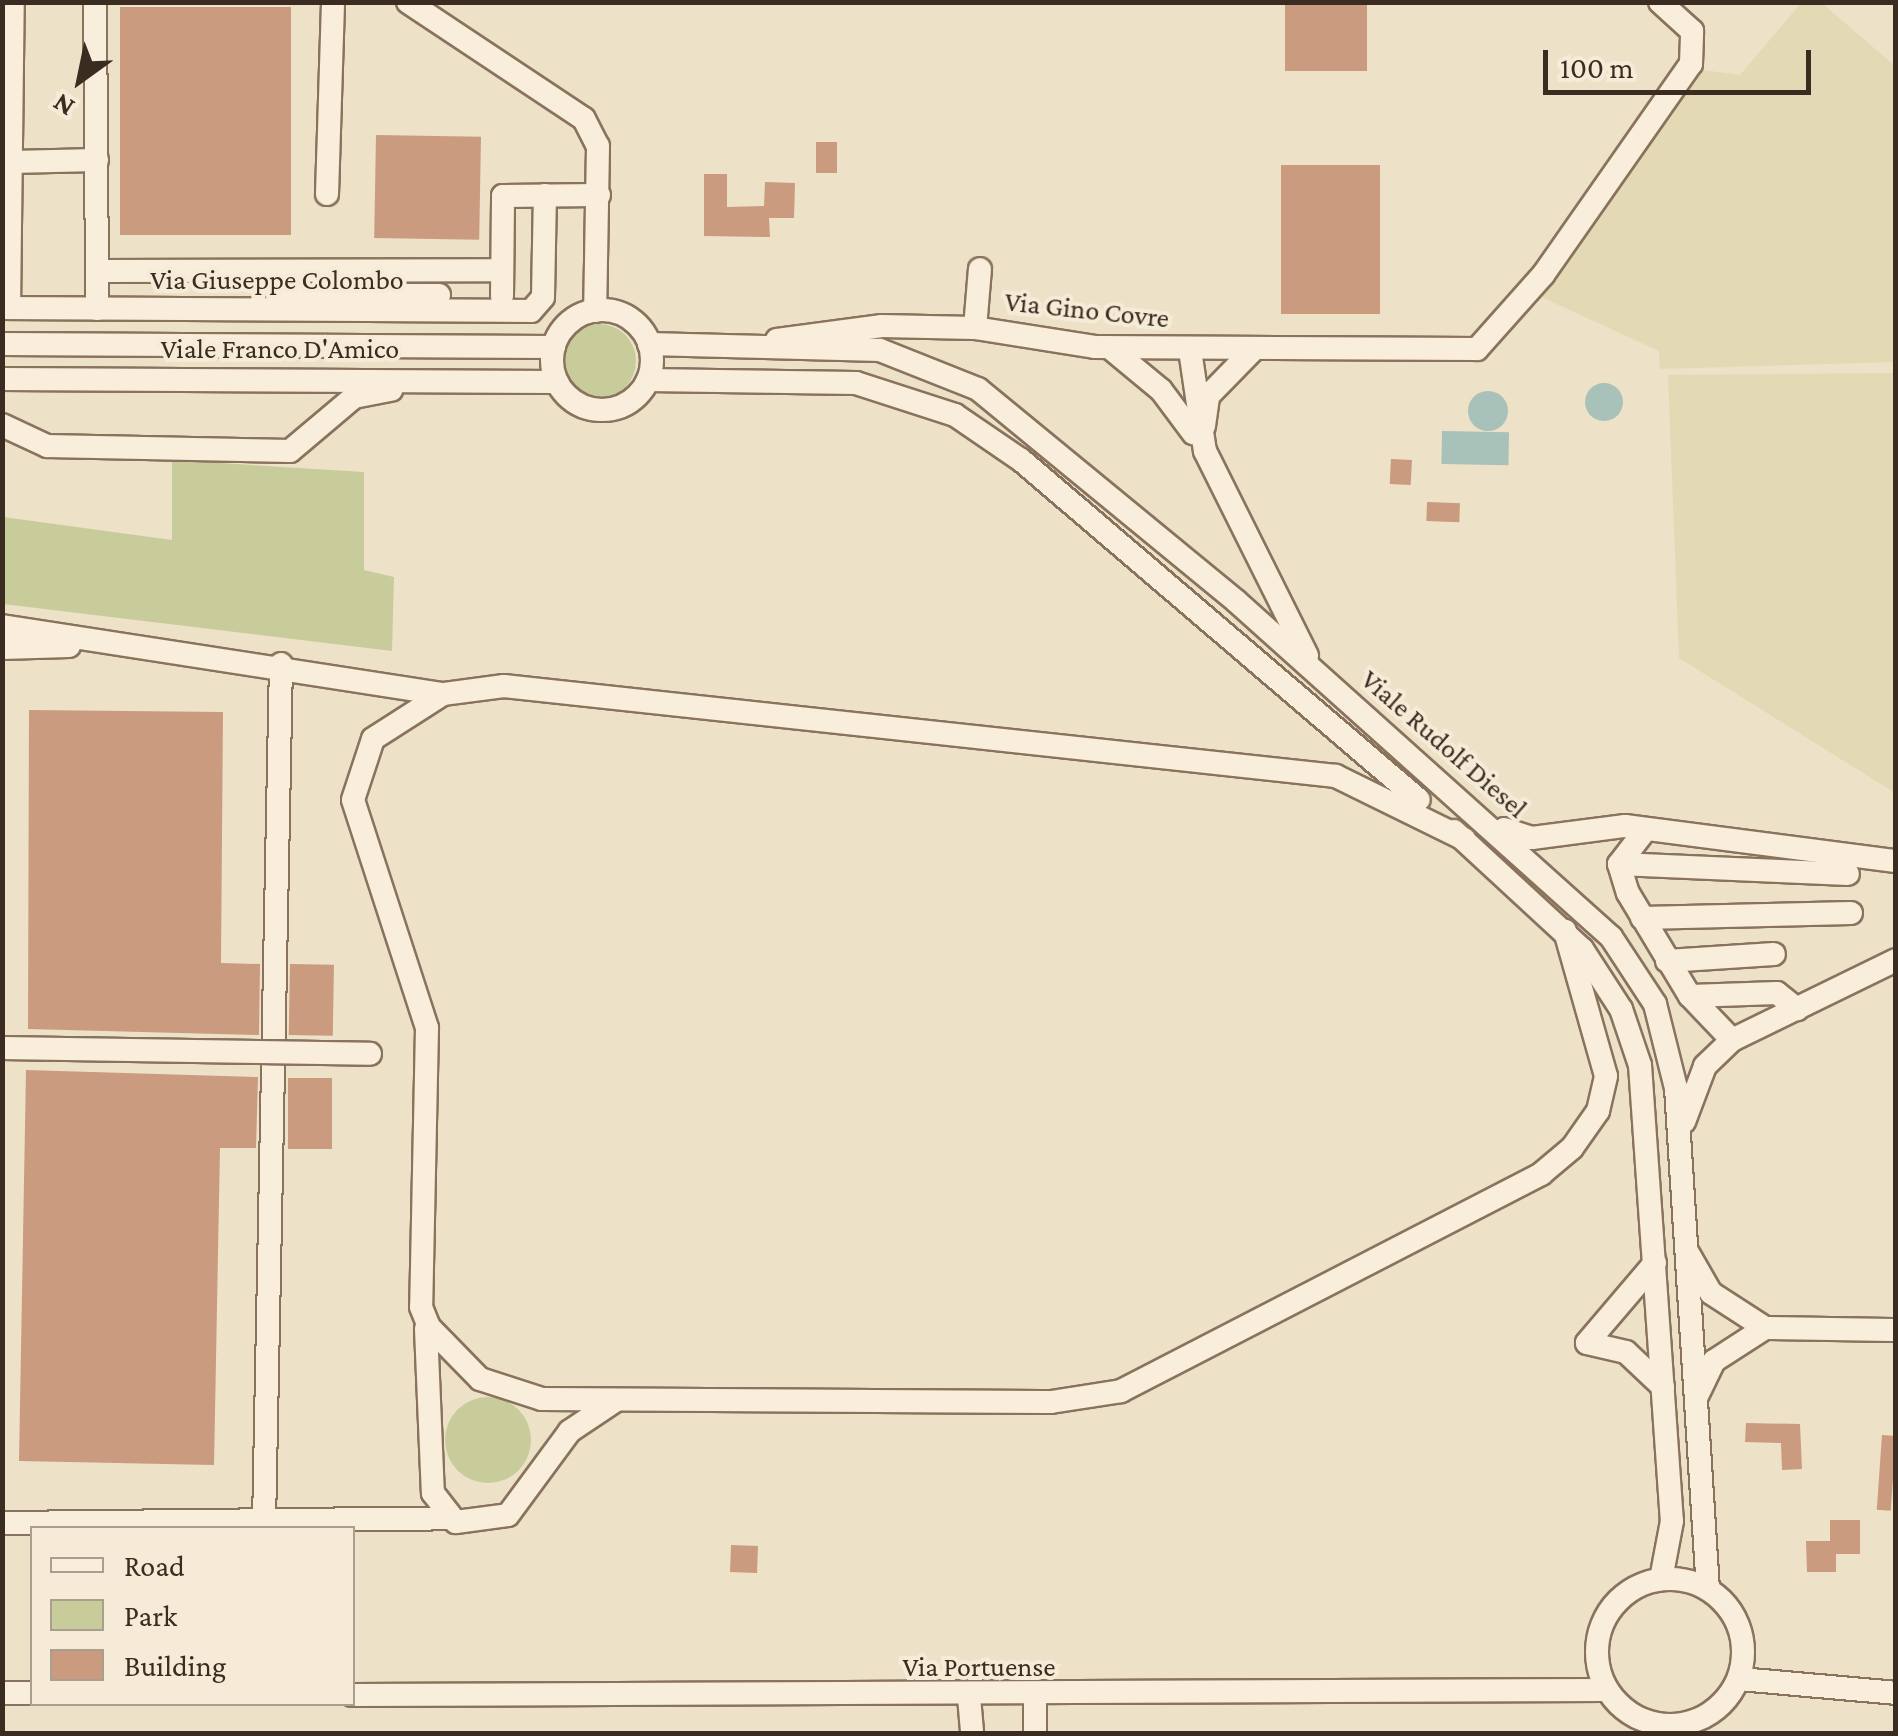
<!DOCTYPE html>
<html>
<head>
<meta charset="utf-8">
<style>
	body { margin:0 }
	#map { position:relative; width:1898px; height:1736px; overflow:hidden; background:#ede1c8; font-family:"Crimson Pro",serif }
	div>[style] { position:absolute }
	.farmland>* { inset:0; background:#e3dab5 }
	.green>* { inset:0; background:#c8cc9b }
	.round { border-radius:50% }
	.water>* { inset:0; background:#a8c1b9; transform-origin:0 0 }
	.building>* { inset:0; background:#ca9b7f; transform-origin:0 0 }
	.roads { filter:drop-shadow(2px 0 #89735d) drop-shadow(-2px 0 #89735d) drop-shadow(0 2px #89735d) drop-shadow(0 -2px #89735d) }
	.minor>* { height:22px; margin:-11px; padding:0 11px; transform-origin:11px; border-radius:11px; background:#f8eedb }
	.minor>.ring { margin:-11px; padding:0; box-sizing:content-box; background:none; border:22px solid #f8eedb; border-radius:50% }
	.bridges { filter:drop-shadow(2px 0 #89735d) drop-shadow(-2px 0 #89735d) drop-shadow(0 2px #89735d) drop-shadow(0 -2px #89735d) }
	.minor-bridge>* { height:22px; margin:-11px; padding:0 11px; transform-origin:11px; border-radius:11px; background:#f8eedb }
	span { translate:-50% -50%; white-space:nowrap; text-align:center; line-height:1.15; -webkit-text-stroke:8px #f5ebd7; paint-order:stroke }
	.street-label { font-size:28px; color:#3a2c20 }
	.frame { position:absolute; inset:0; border:5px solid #3a2c20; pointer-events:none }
	.legend { position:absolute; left:30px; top:1526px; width:325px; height:180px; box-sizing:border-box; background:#f5ebd7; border:2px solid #aa9f8e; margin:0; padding:12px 18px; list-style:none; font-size:30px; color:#3a2c20 }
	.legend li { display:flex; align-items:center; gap:20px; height:50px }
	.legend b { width:50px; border:2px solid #aa9f8e }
	.north { position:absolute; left:30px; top:30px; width:100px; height:100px; -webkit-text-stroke:8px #f5ebd7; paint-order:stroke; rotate:213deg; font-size:28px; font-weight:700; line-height:40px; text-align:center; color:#3a2c20 }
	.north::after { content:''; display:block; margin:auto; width:35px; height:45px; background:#3a2c20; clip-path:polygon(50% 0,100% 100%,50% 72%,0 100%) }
	.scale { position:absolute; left:1543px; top:50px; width:268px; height:45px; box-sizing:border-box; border:5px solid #3a2c20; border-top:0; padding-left:12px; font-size:30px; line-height:35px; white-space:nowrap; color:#3a2c20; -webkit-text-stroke:8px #f5ebd7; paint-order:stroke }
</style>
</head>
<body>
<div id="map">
	<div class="farmland">
		<i style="clip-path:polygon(1801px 3px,1822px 3px,1895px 66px,1895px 362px,1660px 369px,1659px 351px,1539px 296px,1703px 70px,1740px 75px)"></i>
		<i style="clip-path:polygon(1895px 373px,1896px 373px,1895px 793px,1679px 658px,1668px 375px)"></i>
	</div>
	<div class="green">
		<i class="round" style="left:562px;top:324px;width:74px;height:74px"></i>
		<i style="clip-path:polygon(172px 460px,364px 472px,364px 570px,394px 577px,392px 651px,3px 604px,3px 517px,172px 540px)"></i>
		<i class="round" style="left:445px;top:1397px;width:86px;height:86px"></i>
	</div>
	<div class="water">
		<i class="round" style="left:1585px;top:383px;width:38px;height:38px"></i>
		<i class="round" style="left:1468px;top:391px;width:40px;height:40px"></i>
		<i style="left:1442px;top:431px;width:67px;height:33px;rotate:1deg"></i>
	</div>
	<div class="building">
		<i style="left:1285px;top:2px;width:82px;height:69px"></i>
		<i style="left:120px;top:7px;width:171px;height:228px"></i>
		<i style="left:376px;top:135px;width:105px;height:103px;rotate:1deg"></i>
		<i style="left:816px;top:142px;width:21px;height:31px"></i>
		<i style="left:1281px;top:165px;width:99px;height:149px"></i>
		<i style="clip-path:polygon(704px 174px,727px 174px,727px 207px,764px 206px,765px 182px,795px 183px,794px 218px,769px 218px,770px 237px,704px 236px)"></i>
		<i style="left:1391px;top:459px;width:21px;height:25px;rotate:3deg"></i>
		<i style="left:1427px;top:502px;width:33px;height:19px;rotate:2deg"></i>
		<i style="clip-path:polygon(29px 710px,223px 712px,221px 963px,260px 964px,259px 1035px,28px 1029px)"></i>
		<i style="left:290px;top:964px;width:44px;height:71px;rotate:1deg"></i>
		<i style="clip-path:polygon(26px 1070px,258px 1077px,256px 1148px,220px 1148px,214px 1465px,19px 1461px)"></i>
		<i style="left:288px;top:1078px;width:44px;height:71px"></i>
		<i style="clip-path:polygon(1746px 1423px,1800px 1424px,1802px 1469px,1782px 1470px,1781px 1443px,1745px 1442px)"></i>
		<i style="left:1882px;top:1435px;width:14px;height:75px;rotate:4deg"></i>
		<i style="clip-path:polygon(1830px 1520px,1860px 1520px,1860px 1554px,1836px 1554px,1836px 1572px,1807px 1572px,1806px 1541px,1830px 1541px)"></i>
		<i style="left:731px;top:1545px;width:27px;height:27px;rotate:2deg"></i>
	</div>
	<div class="roads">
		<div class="minor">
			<i style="left:95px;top:2px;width:307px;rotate:89.6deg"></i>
			<i style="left:408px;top:2px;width:211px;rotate:33.6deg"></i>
			<i style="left:584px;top:119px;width:30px;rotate:63deg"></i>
			<i style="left:598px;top:146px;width:165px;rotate:91deg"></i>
			<i style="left:11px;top:162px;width:86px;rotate:-1.3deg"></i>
			<i style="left:327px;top:194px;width:192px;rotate:-88.2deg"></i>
			<i style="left:98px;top:271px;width:404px;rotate:-0.1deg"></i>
			<i style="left:281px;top:295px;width:158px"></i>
			<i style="left:502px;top:296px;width:100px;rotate:-89.4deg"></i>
			<i style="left:503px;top:196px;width:96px;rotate:-0.6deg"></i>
			<i style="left:2px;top:308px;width:529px;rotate:0.32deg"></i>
			<i style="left:531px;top:311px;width:18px;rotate:-49deg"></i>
			<i style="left:543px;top:297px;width:102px;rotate:-88.9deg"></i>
			<i style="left:9px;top:308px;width:306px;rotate:-89.3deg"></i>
			<i class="ring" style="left:552px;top:310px;width:78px;height:78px"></i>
			<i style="left:975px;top:328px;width:59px;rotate:-85.2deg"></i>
			<i style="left:777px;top:340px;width:106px;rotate:-7.6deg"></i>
			<i style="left:882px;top:326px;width:93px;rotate:1.2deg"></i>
			<i style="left:975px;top:328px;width:121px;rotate:9deg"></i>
			<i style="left:1095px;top:347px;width:382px;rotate:0.3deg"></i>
			<i style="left:1477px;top:349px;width:99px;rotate:-48.3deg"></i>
			<i style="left:1543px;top:275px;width:258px;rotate:-55deg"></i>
			<i style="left:1691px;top:64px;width:33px;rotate:-88deg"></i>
			<i style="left:1692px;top:31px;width:43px;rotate:-137.8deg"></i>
			<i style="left:2px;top:344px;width:552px;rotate:0.31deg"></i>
			<i style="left:649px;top:344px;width:231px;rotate:1.5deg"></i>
			<i style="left:880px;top:350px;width:105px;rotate:21.7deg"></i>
			<i style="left:978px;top:389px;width:334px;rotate:39.4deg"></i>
			<i style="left:1236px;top:601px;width:504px;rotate:41.86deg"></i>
			<i style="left:1611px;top:937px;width:80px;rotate:56.7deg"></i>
			<i style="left:1655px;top:1004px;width:87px;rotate:76deg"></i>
			<i style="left:1676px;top:1088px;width:502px;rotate:86.35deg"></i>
			<i style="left:1109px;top:347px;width:67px;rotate:39.6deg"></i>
			<i style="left:1161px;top:390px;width:54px;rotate:53.3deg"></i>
			<i style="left:1190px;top:350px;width:102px;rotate:81.6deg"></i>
			<i style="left:1205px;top:451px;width:229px;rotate:63.5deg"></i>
			<i style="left:2px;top:379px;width:555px;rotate:0.31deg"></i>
			<i style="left:648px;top:380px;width:208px;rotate:0.8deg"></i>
			<i style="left:856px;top:383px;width:104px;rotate:17.9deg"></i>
			<i style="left:955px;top:415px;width:80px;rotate:34.3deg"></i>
			<i style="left:1021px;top:460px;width:523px;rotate:40.51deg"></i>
			<i style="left:2px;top:425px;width:50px;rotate:25deg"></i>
			<i style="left:47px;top:446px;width:243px;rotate:1.2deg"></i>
			<i style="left:290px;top:451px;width:84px;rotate:-40.2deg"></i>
			<i style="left:354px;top:397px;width:38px;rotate:-11deg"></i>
			<i style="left:1204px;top:426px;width:30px;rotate:-82deg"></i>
			<i style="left:1208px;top:396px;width:64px;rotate:-45.6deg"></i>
			<i style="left:2px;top:626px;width:446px;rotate:8.8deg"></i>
			<i style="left:2px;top:648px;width:67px;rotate:-1.7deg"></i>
			<i style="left:1504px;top:829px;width:29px;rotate:18deg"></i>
			<i style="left:1532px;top:838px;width:94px;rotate:-7.4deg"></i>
			<i style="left:1625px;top:826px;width:273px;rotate:7.4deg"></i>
			<i style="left:1646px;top:829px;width:44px;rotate:127.6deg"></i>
			<i style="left:1619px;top:864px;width:30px;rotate:73deg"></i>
			<i style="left:1628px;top:893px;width:120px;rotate:59deg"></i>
			<i style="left:1690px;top:996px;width:61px;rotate:46.3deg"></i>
			<i style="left:1454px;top:831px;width:174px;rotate:42.7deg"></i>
			<i style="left:1582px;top:949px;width:72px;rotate:57deg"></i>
			<i style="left:1621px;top:1009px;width:59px;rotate:71.3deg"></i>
			<i style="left:1640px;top:1065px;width:457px;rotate:86deg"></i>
			<i style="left:1672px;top:1521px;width:59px;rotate:100.7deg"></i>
			<i style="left:1464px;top:839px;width:143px;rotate:-153.8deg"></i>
			<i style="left:1336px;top:776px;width:837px;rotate:-173.83deg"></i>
			<i style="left:504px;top:686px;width:62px;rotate:172.5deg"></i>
			<i style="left:443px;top:694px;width:83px;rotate:147.3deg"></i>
			<i style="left:373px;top:739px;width:64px;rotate:108.2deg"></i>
			<i style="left:353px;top:800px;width:240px;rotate:72deg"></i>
			<i style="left:427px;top:1028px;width:279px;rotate:91.2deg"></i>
			<i style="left:421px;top:1307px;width:22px;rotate:68deg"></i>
			<i style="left:429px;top:1327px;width:73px;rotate:45.6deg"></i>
			<i style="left:480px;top:1379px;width:65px;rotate:17.9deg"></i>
			<i style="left:542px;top:1399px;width:509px;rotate:0.34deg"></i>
			<i style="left:1051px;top:1402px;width:71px;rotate:-8.9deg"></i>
			<i style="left:1121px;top:1391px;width:473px;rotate:-27.3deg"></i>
			<i style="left:1541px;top:1174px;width:40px;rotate:-40deg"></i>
			<i style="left:1572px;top:1148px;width:45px;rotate:-54.9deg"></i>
			<i style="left:1598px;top:1111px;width:36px;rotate:-77deg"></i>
			<i style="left:1606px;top:1076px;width:151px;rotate:-105.8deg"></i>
			<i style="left:1619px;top:864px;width:229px;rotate:2.5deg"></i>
			<i style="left:1642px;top:918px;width:209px;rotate:-1.4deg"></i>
			<i style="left:1667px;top:961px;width:107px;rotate:-3.7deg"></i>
			<i style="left:1690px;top:996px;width:87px;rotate:-2deg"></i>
			<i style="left:1777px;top:993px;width:26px;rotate:39deg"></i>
			<i style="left:1684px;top:1122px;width:60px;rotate:-69.4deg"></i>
			<i style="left:1705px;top:1066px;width:37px;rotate:-44deg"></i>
			<i style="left:1732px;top:1040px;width:182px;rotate:-26deg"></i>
			<i style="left:1688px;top:1253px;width:46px;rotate:60.1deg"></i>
			<i style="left:1711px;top:1293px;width:64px;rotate:32.9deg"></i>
			<i style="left:1765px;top:1328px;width:61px;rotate:147.1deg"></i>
			<i style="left:1714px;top:1361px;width:39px;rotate:116deg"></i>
			<i style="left:1655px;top:1263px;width:105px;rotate:130.4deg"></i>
			<i style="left:1587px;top:1343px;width:40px;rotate:13deg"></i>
			<i style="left:1626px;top:1352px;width:51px;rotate:43.4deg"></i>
			<i style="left:1765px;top:1328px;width:131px;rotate:0.9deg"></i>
			<i style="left:426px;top:1329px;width:164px;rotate:87.6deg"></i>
			<i style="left:433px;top:1493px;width:37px;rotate:52deg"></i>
			<i style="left:456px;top:1522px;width:52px;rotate:-7.7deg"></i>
			<i style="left:508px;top:1515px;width:104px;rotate:-53.6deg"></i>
			<i style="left:570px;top:1431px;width:54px;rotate:-33.7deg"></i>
			<i style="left:2px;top:1523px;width:445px;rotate:-0.6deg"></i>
			<i style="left:264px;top:1524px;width:860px;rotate:-88.87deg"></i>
			<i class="ring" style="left:1597px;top:1579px;width:124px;height:124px"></i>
			<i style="left:1740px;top:1679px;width:157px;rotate:5.1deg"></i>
			<i style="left:2px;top:1693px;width:30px"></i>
			<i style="left:352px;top:1695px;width:1255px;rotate:-0.23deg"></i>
			<i style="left:969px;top:1697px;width:37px;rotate:85deg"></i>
			<i style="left:1035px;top:1734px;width:38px;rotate:-90deg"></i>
		</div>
	</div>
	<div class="bridges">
		<div class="minor-bridge">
			<i style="left:2px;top:1048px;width:368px;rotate:0.9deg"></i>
		</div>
	</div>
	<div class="street-label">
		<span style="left:277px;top:280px">Via Giuseppe Colombo</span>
		<span style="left:1087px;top:310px;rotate:6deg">Via Gino Covre</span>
		<span style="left:280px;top:349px">Viale Franco D'Amico</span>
		<span style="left:1444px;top:744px;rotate:41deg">Viale Rudolf Diesel</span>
		<span style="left:979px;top:1667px">Via Portuense</span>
	</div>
	<div class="frame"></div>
	<ul class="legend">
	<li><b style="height:12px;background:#f8eedb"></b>Road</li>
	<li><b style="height:28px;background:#c8cc9b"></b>Park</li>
	<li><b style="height:28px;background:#ca9b7f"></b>Building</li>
	</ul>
	<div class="north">N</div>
	<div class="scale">100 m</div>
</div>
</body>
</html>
